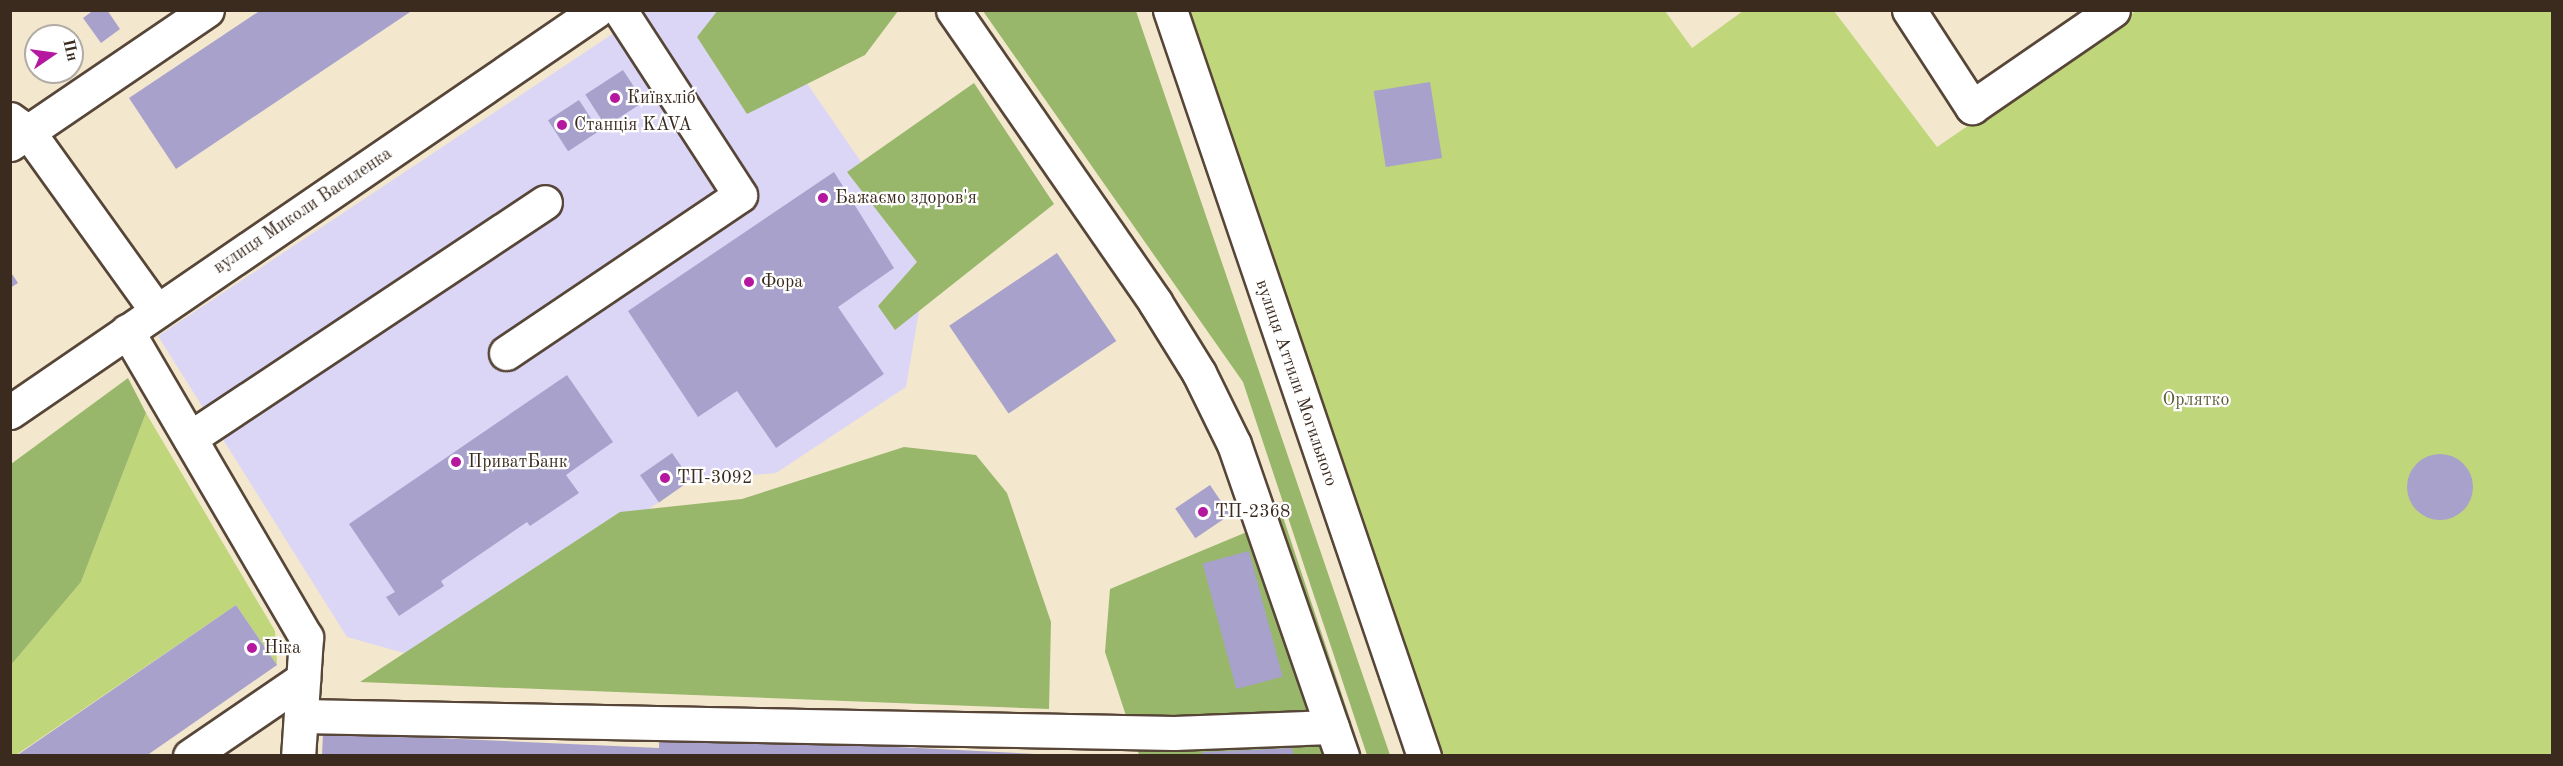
<!DOCTYPE html>
<html>
<head>
<meta charset="utf-8">
<style>
	body { margin:0 }
	#map { position:relative; width:2563px; height:766px; overflow:hidden; background:#f3e7ce; font-family:"Old Standard TT",serif }
	div>[style] { position:absolute }
	.built>* { inset:0; background:#dcd6f6 }
	.green>* { inset:0; background:#c0d67a }
	.forest>* { inset:0; background:#98b76a }
	.building>* { inset:0; background:#a7a1cb; transform-origin:0 0 }
	.round { border-radius:50% }
	.roads { filter:drop-shadow(2px 0 #574638) drop-shadow(-2px 0 #574638) drop-shadow(0 2px #574638) drop-shadow(0 -2px #574638) }
	.minor>* { height:33px; margin:-16.5px; padding:0 16.5px; transform-origin:16.5px; border-radius:16.5px; background:#fff }
	.dots>* { width:16px; height:16px; translate:-50% -50%; box-sizing:border-box; border:3px solid #fff; border-radius:50% }
	span { translate:-50% -50%; white-space:nowrap; text-align:center; line-height:1.15; -webkit-text-stroke:4.5px #fff; paint-order:stroke }
	.poi-label { font-size:18px; color:#3b2a1e }
	.left { translate:0 -50%; text-align:left }
	.street-label { font-size:18px; color:#3b2a1e }
	.park-label { font-size:18px; color:#635e3a }
	.frame { position:absolute; inset:0; border:12px solid #3b2a1e; pointer-events:none }
	.north { position:absolute; left:24px; top:24px; width:60px; height:60px; box-sizing:border-box; background:#fff; border:2px solid #b1aaa5; border-radius:50%; rotate:77deg; font-size:16px; font-weight:700; line-height:24px; text-align:center; color:#3b2a1e }
	.north::after { content:''; display:block; margin:auto; width:21px; height:27px; background:#b5179e; clip-path:polygon(50% 0,100% 100%,50% 72%,0 100%) }
</style>
</head>
<body>
<div id="map">
	<div class="built">
		<i style="clip-path:polygon(647px 11px,757px 11px,928px 259px,906px 387px,776px 473px,691px 480px,429px 660px,347px 637px,158px 336px)"></i>
	</div>
	<div class="green">
		<i style="clip-path:polygon(1178px 11px,1665px 11px,1692px 48px,1743px 11px,1834px 11px,1937px 147px,2136px 11px,2552px 11px,2552px 755px,1431px 755px)"></i>
		<i style="clip-path:polygon(146px 413px,275px 631px,277px 665px,236px 605px,16px 755px,11px 756px,11px 665px,81px 582px)"></i>
	</div>
	<div class="forest">
		<i style="clip-path:polygon(718px 10px,898px 10px,898px 11px,865px 55px,747px 114px,697px 37px)"></i>
		<i style="clip-path:polygon(983px 11px,1136px 11px,1390px 755px,1367px 755px,1243px 382px)"></i>
		<i style="clip-path:polygon(974px 83px,1054px 204px,895px 330px,878px 306px,917px 262px,847px 172px)"></i>
		<i style="clip-path:polygon(128px 378px,146px 413px,81px 582px,11px 665px,11px 464px)"></i>
		<i style="clip-path:polygon(904px 447px,976px 455px,1007px 493px,1051px 622px,1049px 709px,360px 682px,620px 512px,742px 499px)"></i>
		<i style="clip-path:polygon(1283px 517px,1362px 755px,1139px 755px,1105px 652px,1110px 589px)"></i>
	</div>
	<div class="building">
		<i style="clip-path:polygon(94px 10px,107px 10px,120px 29px,101px 43px,83px 18px)"></i>
		<i style="clip-path:polygon(261px 10px,413px 10px,176px 169px,129px 98px)"></i>
		<i style="left:623px;top:70px;width:38px;height:45px;rotate:57deg"></i>
		<i style="left:1430px;top:82px;width:77px;height:57px;rotate:81deg"></i>
		<i style="left:579px;top:100px;width:37px;height:37px;rotate:57deg"></i>
		<i style="clip-path:polygon(834px 172px,894px 268px,838px 307px,884px 374px,776px 448px,737px 391px,698px 417px,628px 311px)"></i>
		<i style="left:1057px;top:253px;width:106px;height:130px;rotate:56deg"></i>
		<i style="clip-path:polygon(10px 271px,18px 283px,10px 288px)"></i>
		<i style="clip-path:polygon(567px 375px,613px 442px,566px 475px,579px 493px,530px 526px,527px 522px,441px 581px,444px 586px,399px 616px,386px 597px,395px 592px,349px 524px)"></i>
		<i style="left:672px;top:453px;width:33px;height:39px;rotate:55deg"></i>
		<i class="round" style="left:2407px;top:454px;width:66px;height:66px"></i>
		<i style="left:1210px;top:485px;width:36px;height:42px;rotate:56deg"></i>
		<i style="left:1249px;top:551px;width:130px;height:48px;rotate:75deg"></i>
		<i style="clip-path:polygon(236px 605px,277px 665px,146px 756px,16px 756px)"></i>
		<i style="clip-path:polygon(323px 733px,659px 748px,659px 735px,1075px 756px,322px 756px)"></i>
		<i style="clip-path:polygon(1292px 748px,1294px 756px,1202px 756px,1202px 752px)"></i>
	</div>
	<div class="roads">
		<div class="minor">
			<i style="left:953px;top:10px;width:355px;rotate:55.3deg"></i>
			<i style="left:1155px;top:302px;width:84px;rotate:58.2deg"></i>
			<i style="left:1199px;top:373px;width:79px;rotate:63.8deg"></i>
			<i style="left:1234px;top:444px;width:330px;rotate:70.9deg"></i>
			<i style="left:1170px;top:10px;width:788px;rotate:71.2deg"></i>
			<i style="left:1909px;top:10px;width:116px;rotate:57deg"></i>
			<i style="left:1972px;top:107px;width:171px;rotate:-34.5deg"></i>
			<i style="left:10px;top:119px;width:24px;rotate:36deg"></i>
			<i style="left:29px;top:133px;width:219px;rotate:54.3deg"></i>
			<i style="left:10px;top:144px;width:238px;rotate:-34.2deg"></i>
			<i style="left:127px;top:331px;width:355px;rotate:59.7deg"></i>
			<i style="left:306px;top:637px;width:119px;rotate:93.8deg"></i>
			<i style="left:506px;top:353px;width:282px;rotate:-34deg"></i>
			<i style="left:740px;top:195px;width:221px;rotate:-123deg"></i>
			<i style="left:10px;top:412px;width:711px;rotate:-34.4deg"></i>
			<i style="left:190px;top:438px;width:426px;rotate:-33.6deg"></i>
			<i style="left:301px;top:716px;width:873px;rotate:1.12deg"></i>
			<i style="left:1174px;top:733px;width:158px;rotate:-2.2deg"></i>
			<i style="left:190px;top:756px;width:137px;rotate:-34.3deg"></i>
		</div>
	</div>
	<div class="dots">
		<i style="left:615px;top:98px;background:#b5179e"></i>
		<i style="left:562px;top:125px;background:#b5179e"></i>
		<i style="left:823px;top:198px;background:#b5179e"></i>
		<i style="left:749px;top:282px;background:#b5179e"></i>
		<i style="left:456px;top:462px;background:#b5179e"></i>
		<i style="left:665px;top:478px;background:#b5179e"></i>
		<i style="left:1203px;top:512px;background:#b5179e"></i>
		<i style="left:252px;top:648px;background:#b5179e"></i>
	</div>
	<div class="poi-label">
		<span class="left" style="left:627px;top:98px">Київхліб</span>
		<span class="left" style="left:574px;top:125px">Станція KAVA</span>
		<span class="left" style="left:835px;top:198px">Бажаємо здоров'я</span>
		<span class="left" style="left:761px;top:282px">Фора</span>
		<span class="left" style="left:468px;top:462px">ПриватБанк</span>
		<span class="left" style="left:677px;top:478px">ТП-3092</span>
		<span class="left" style="left:1215px;top:512px">ТП-2368</span>
		<span class="left" style="left:264px;top:648px">Ніка</span>
	</div>
	<div class="street-label">
		<span style="left:303px;top:211px;rotate:-34deg">вулиця Миколи Василенка</span>
		<span style="left:1296px;top:383px;rotate:71deg">вулиця Аттили Могильного</span>
	</div>
	<div class="park-label">
		<span style="left:2196px;top:400px">Орлятко</span>
	</div>
	<div class="frame"></div>
	<div class="north">Пн</div>
</div>
</body>
</html>
